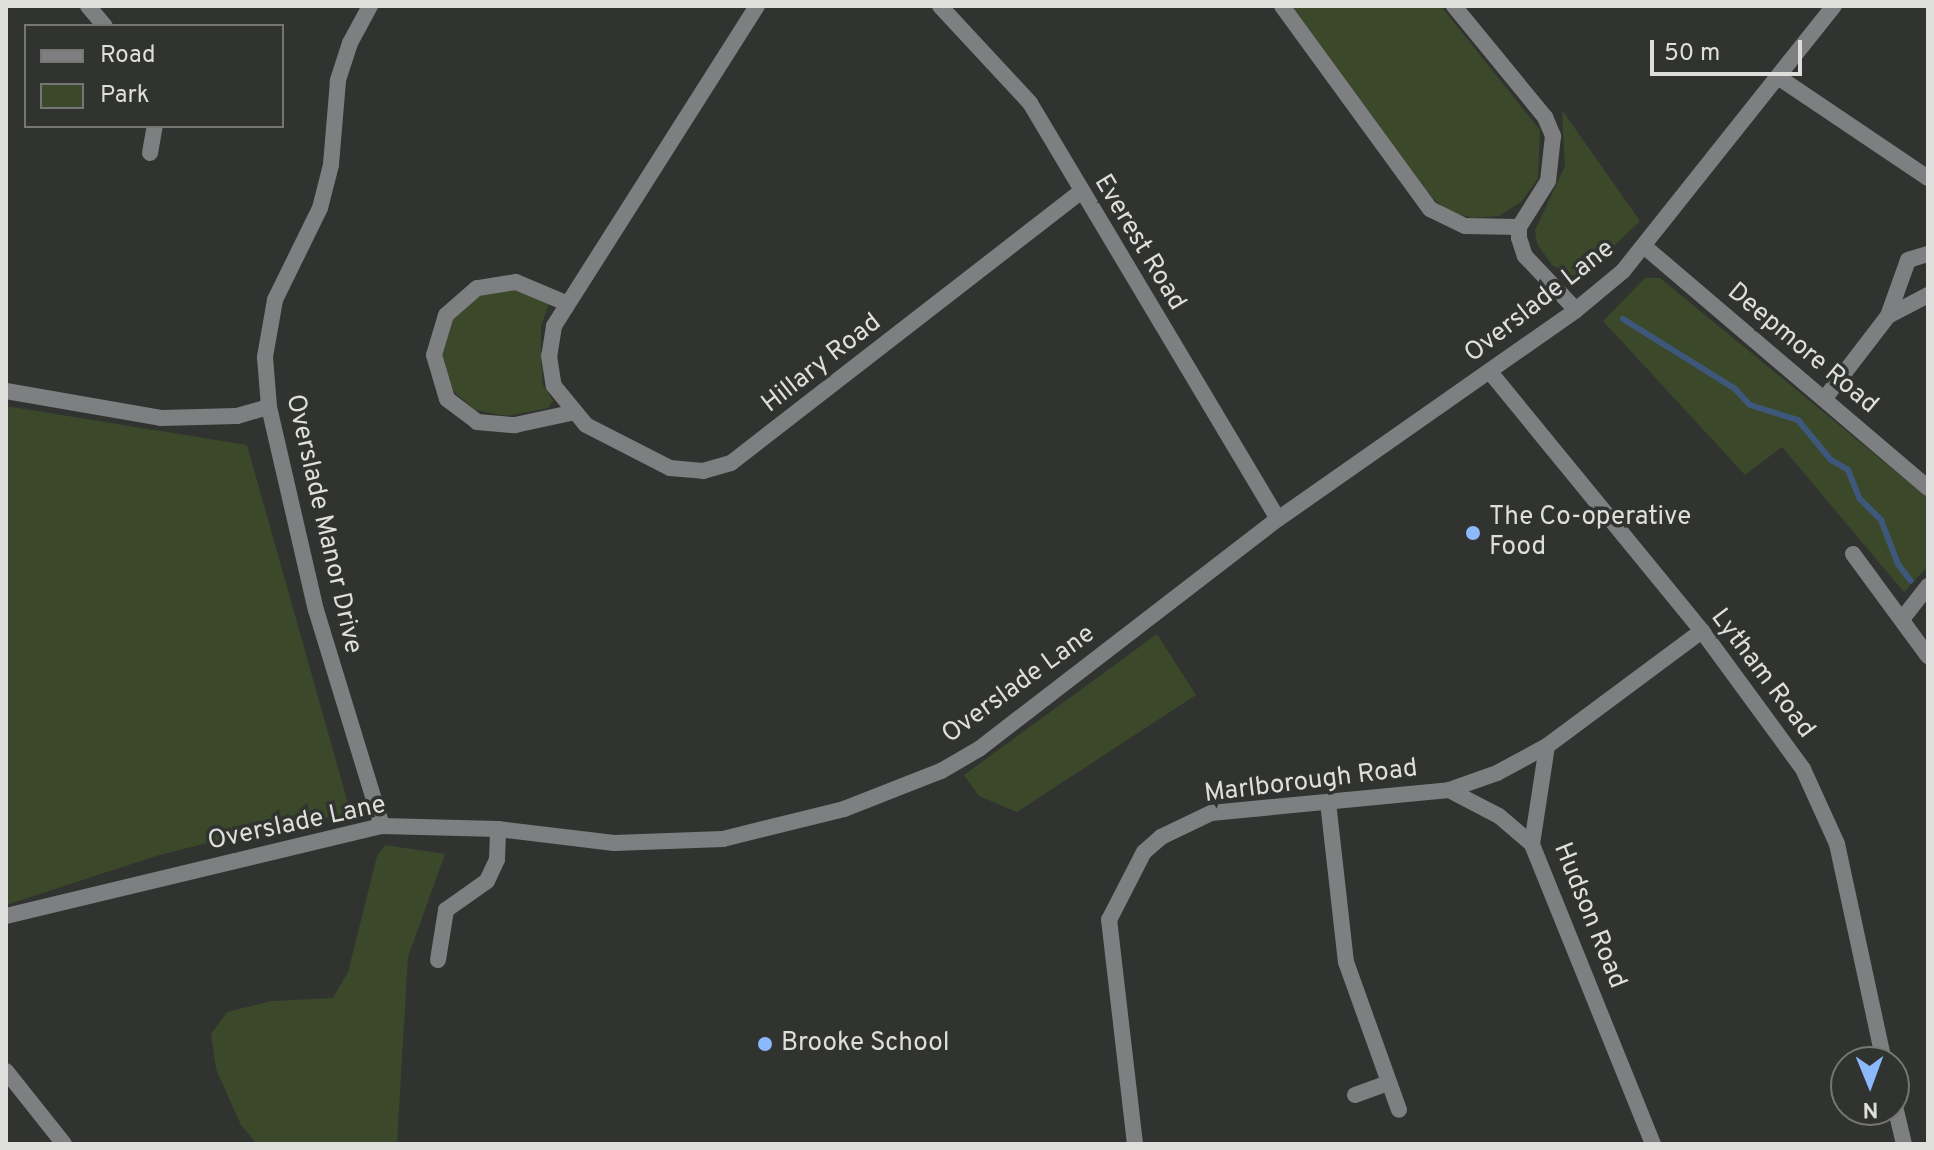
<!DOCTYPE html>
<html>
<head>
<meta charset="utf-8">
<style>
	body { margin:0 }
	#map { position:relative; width:1934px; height:1150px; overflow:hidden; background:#313330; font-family:Overpass,sans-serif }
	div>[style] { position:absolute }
	.green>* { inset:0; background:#3b482a }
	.stream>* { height:6px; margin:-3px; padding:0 3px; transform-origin:3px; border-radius:3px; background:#3e587c }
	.street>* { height:16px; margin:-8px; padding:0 8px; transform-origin:8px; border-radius:8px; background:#7e7f81 }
	.dots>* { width:22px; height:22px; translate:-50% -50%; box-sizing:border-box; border:4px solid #313330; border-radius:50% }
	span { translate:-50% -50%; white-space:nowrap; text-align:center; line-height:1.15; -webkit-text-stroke:7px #313330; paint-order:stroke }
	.street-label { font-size:26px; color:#dededd }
	.poi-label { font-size:26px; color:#dededd }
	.left { translate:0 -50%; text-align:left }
	.frame { position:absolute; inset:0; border:8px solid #dededd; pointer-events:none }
	.legend { position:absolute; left:24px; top:24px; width:260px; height:104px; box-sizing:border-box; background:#313330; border:2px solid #767775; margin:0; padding:10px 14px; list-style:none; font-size:24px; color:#dededd }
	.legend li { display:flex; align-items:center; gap:16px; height:40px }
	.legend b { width:40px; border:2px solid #767775 }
	.north { position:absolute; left:1830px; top:1046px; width:80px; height:80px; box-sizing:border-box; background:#313330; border:2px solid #767775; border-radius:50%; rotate:179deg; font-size:22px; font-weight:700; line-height:32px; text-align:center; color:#dededd }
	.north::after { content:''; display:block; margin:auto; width:28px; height:36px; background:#8bb9fc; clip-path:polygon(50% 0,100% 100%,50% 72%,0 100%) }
	.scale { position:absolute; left:1650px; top:40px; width:152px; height:36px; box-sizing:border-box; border:4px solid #dededd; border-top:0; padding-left:10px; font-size:24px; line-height:28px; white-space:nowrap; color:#dededd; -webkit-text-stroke:6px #313330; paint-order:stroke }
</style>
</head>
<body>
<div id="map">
	<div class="green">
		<i style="clip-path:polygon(1292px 6px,1441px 6px,1540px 130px,1538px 179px,1521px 202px,1499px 216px,1472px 218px,1451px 212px,1432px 198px)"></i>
		<i style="clip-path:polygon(1562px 110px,1640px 221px,1584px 275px,1569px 275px,1552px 265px,1537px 244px,1535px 230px,1565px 166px)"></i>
		<i style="clip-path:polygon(1645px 278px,1660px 278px,1928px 498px,1928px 566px,1904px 592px,1782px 447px,1745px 475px,1603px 321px)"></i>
		<i style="clip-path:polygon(514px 290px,549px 304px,541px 326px,541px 361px,543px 385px,553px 401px,548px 408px,507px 416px,475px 410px,450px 388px,440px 353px,456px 309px,490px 291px)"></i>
		<i style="clip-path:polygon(6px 406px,247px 445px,351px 814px,274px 826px,156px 856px,6px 905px)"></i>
		<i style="clip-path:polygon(1157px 634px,1196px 695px,1017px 812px,979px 796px,964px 775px)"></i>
		<i style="clip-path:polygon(385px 845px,445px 854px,408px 957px,397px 1144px,257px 1144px,241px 1125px,216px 1069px,211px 1034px,227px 1012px,271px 1001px,333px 998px,348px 972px,377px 856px)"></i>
	</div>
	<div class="stream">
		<i style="left:1623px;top:319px;width:131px;rotate:31.9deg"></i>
		<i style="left:1734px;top:388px;width:23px;rotate:47deg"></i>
		<i style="left:1750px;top:405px;width:50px;rotate:17.4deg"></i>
		<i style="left:1798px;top:420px;width:52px;rotate:50.5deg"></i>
		<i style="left:1831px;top:460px;width:20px;rotate:30deg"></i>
		<i style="left:1848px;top:470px;width:31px;rotate:68deg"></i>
		<i style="left:1860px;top:499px;width:30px;rotate:45deg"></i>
		<i style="left:1881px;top:520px;width:47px;rotate:68.9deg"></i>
		<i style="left:1898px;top:564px;width:21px;rotate:53deg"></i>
	</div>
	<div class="street">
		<i style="left:88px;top:6px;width:26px;rotate:50deg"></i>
		<i style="left:370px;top:6px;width:42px;rotate:118.4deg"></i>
		<i style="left:350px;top:43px;width:40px;rotate:108deg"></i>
		<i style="left:338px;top:81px;width:84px;rotate:94.8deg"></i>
		<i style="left:331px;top:165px;width:44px;rotate:104.3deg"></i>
		<i style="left:320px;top:208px;width:102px;rotate:116.1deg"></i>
		<i style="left:275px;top:300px;width:58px;rotate:100deg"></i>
		<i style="left:265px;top:357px;width:50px;rotate:85.4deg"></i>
		<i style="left:269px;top:407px;width:208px;rotate:77deg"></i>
		<i style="left:316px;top:610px;width:226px;rotate:73deg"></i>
		<i style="left:757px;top:6px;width:379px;rotate:122.4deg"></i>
		<i style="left:554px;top:326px;width:30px;rotate:99deg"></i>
		<i style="left:549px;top:356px;width:30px;rotate:81deg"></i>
		<i style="left:554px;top:386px;width:50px;rotate:50.6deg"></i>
		<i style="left:586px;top:425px;width:94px;rotate:27.1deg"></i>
		<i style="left:670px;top:468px;width:33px;rotate:5deg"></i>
		<i style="left:703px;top:471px;width:29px;rotate:-16deg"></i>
		<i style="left:731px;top:463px;width:442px;rotate:-37.8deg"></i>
		<i style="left:940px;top:6px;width:132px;rotate:47.1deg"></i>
		<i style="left:1030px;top:103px;width:484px;rotate:59.2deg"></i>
		<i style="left:1282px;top:6px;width:251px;rotate:53.9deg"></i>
		<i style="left:1430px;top:209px;width:39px;rotate:26deg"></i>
		<i style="left:1465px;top:226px;width:54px;rotate:1.1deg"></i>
		<i style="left:1454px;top:6px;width:144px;rotate:50.7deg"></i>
		<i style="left:1545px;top:117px;width:21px;rotate:67deg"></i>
		<i style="left:1553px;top:136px;width:45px;rotate:96.3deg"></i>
		<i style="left:1548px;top:181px;width:54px;rotate:122.2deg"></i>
		<i style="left:1519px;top:227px;width:11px;rotate:90deg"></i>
		<i style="left:1519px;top:238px;width:19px;rotate:72deg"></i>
		<i style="left:1525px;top:256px;width:74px;rotate:46.6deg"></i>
		<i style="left:1781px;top:79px;width:177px;rotate:34deg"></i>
		<i style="left:150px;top:153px;width:27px;rotate:-80deg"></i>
		<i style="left:1645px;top:247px;width:372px;rotate:40.4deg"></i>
		<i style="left:566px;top:303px;width:54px;rotate:-157.2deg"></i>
		<i style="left:516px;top:282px;width:39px;rotate:171deg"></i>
		<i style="left:477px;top:288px;width:41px;rotate:138.9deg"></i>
		<i style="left:446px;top:315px;width:42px;rotate:106.7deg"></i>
		<i style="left:434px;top:355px;width:46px;rotate:73.5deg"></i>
		<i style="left:447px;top:399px;width:38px;rotate:37deg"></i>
		<i style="left:477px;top:422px;width:38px;rotate:5deg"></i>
		<i style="left:515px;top:425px;width:57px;rotate:-12.1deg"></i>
		<i style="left:1888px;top:316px;width:45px;rotate:-27.7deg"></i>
		<i style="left:1490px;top:372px;width:335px;rotate:50.7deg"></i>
		<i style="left:1702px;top:631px;width:171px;rotate:53.8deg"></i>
		<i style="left:1803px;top:769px;width:82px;rotate:65.6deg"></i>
		<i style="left:1837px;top:844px;width:223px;rotate:77.8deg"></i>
		<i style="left:6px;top:391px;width:157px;rotate:9.9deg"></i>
		<i style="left:161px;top:418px;width:76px;rotate:-1.5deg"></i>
		<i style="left:237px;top:416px;width:33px;rotate:-16deg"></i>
		<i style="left:1825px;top:398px;width:103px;rotate:-52.5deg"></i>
		<i style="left:1888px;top:316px;width:59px;rotate:-70.3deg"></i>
		<i style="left:1908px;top:260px;width:21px;rotate:-17deg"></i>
		<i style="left:1853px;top:554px;width:127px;rotate:53.7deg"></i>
		<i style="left:1903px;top:618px;width:41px;rotate:-52deg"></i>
		<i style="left:1449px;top:790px;width:56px;rotate:27.5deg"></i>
		<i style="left:1499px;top:816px;width:43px;rotate:40.3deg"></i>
		<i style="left:1328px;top:802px;width:161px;rotate:83.6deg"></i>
		<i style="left:1346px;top:962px;width:157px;rotate:70.3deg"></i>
		<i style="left:6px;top:916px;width:387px;rotate:-13.5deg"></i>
		<i style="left:382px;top:826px;width:116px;rotate:1.5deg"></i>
		<i style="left:498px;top:829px;width:117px;rotate:6.9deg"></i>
		<i style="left:614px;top:843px;width:109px;rotate:-2.1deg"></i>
		<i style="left:723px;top:839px;width:125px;rotate:-13.9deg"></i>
		<i style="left:844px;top:809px;width:104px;rotate:-21.4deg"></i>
		<i style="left:941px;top:771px;width:44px;rotate:-30.1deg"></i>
		<i style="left:979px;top:749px;width:377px;rotate:-37.6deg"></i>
		<i style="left:1278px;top:519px;width:364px;rotate:-35deg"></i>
		<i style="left:1576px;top:310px;width:61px;rotate:-39.7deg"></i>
		<i style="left:1623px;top:271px;width:339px;rotate:-51.5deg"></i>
		<i style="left:438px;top:960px;width:51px;rotate:-80.9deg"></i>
		<i style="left:446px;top:910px;width:50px;rotate:-35.3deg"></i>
		<i style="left:487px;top:881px;width:23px;rotate:-65deg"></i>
		<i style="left:497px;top:860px;width:31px;rotate:-88deg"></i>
		<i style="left:6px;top:1071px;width:93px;rotate:51.5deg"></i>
		<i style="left:1355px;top:1095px;width:33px;rotate:-20deg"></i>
		<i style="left:1894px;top:1102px;width:43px;rotate:76.6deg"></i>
		<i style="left:1135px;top:1144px;width:226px;rotate:-96.6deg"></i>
		<i style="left:1109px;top:920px;width:76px;rotate:-62.8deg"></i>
		<i style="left:1144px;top:852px;width:23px;rotate:-41deg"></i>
		<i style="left:1161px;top:837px;width:55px;rotate:-25.6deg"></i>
		<i style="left:1211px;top:813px;width:239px;rotate:-5.5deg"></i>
		<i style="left:1449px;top:790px;width:51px;rotate:-19.5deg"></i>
		<i style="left:1497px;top:773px;width:57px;rotate:-28.4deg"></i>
		<i style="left:1653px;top:1144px;width:323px;rotate:-112deg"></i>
		<i style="left:1532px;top:844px;width:99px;rotate:-81.3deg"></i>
		<i style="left:1547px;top:746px;width:193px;rotate:-36.6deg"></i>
	</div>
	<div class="dots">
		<i style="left:1473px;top:533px;background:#8bb9fc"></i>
		<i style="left:765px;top:1044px;background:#8bb9fc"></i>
	</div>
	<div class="street-label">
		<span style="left:1139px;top:243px;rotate:59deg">Everest Road</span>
		<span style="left:1540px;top:302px;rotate:-38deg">Overslade Lane</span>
		<span style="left:1802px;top:349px;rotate:40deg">Deepmore Road</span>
		<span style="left:822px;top:364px;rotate:-38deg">Hillary Road</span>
		<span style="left:323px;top:524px;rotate:77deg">Overslade Manor Drive</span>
		<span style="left:1762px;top:674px;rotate:53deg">Lytham Road</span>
		<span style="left:1019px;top:685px;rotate:-36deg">Overslade Lane</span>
		<span style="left:1311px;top:782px;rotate:-7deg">Marlborough Road</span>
		<span style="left:297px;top:824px;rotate:-12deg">Overslade Lane</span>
		<span style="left:1589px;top:916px;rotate:68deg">Hudson Road</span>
	</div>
	<div class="poi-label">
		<span class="left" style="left:1489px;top:533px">The Co-operative<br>Food</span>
		<span class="left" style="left:781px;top:1044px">Brooke School</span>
	</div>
	<div class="frame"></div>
	<ul class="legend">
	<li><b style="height:10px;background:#7e7f81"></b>Road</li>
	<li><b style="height:22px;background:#3b482a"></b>Park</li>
	</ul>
	<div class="north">N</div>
	<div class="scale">50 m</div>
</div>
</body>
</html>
